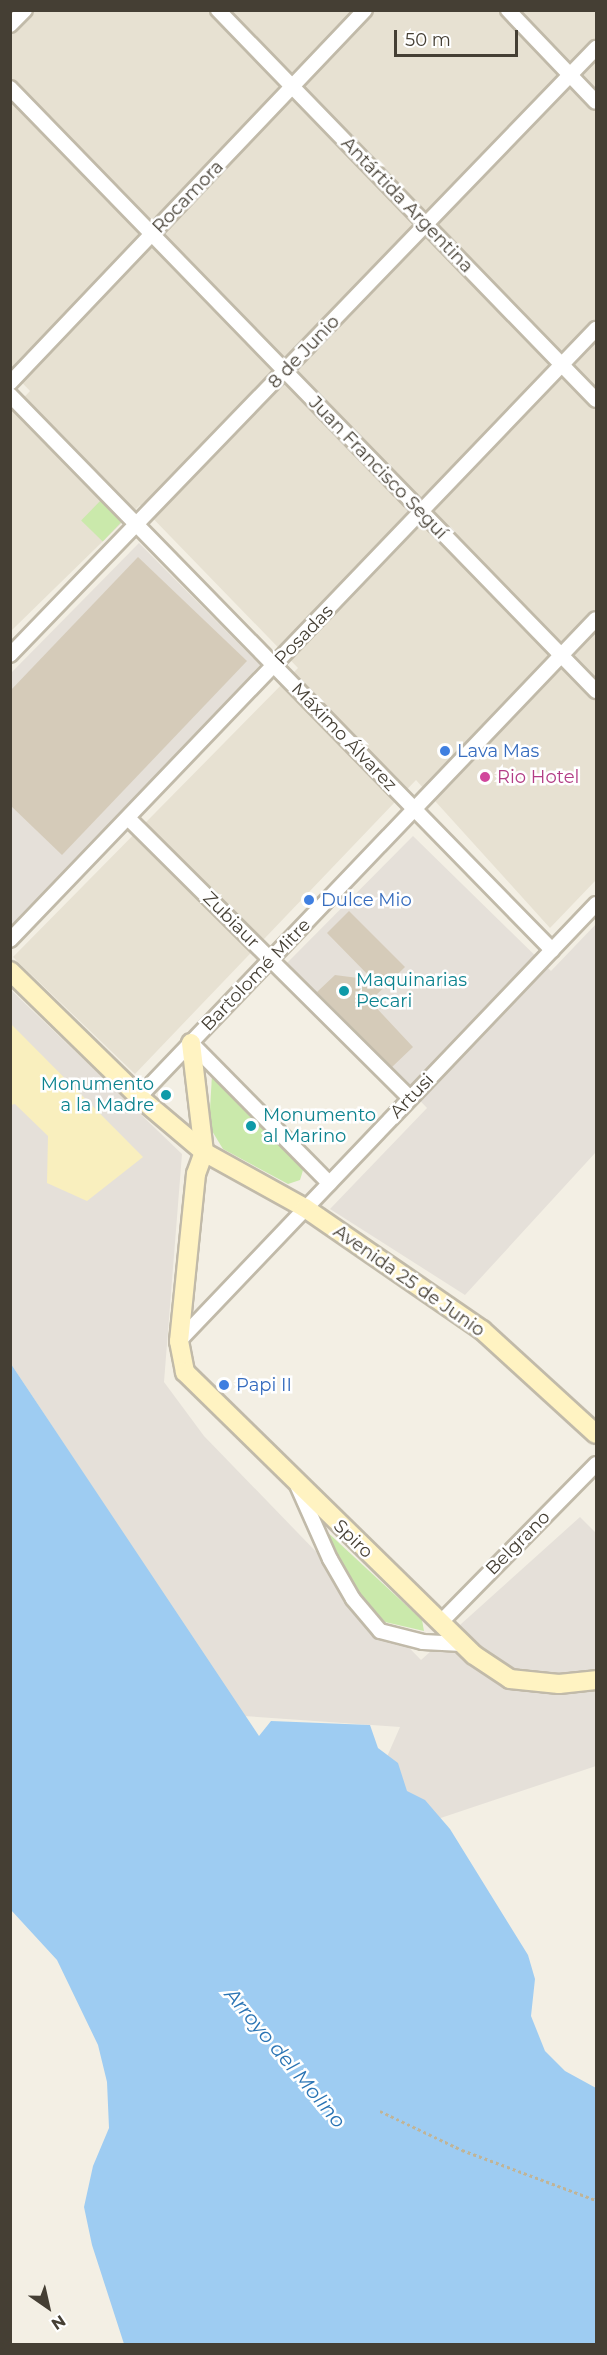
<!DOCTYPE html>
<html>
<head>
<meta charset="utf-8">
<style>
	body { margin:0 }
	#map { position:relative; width:607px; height:2355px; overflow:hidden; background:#f3efe4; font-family:Montserrat,sans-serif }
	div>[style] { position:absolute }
	.residential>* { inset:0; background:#e7e1d2 }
	.industrial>* { inset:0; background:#e5e0d9 }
	.green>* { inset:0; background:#cae9ab; transform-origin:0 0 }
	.sand>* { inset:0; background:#f9efbe }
	.water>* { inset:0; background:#9eccf2 }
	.building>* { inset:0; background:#d5cbb9 }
	.path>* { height:3px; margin-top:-1.5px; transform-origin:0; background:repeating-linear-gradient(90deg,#c0b497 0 3px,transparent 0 6px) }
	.roads { filter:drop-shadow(2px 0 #c1baa9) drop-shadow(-2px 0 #c1baa9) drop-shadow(0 2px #c1baa9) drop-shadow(0 -2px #c1baa9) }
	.minor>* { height:14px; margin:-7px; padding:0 7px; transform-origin:7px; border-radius:7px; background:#fff }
	.secondary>* { height:18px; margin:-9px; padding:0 9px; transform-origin:9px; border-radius:9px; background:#fff3c2 }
	.dots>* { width:16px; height:16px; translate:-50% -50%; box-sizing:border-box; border:3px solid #fff; border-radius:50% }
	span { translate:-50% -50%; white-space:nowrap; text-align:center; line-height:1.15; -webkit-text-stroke:5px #fff; paint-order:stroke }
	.street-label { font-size:18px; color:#453f34 }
	.shop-label { font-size:18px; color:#366cbe }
	.left { translate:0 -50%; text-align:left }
	.hotel-label { font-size:18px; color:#b23c85 }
	.culture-label { font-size:18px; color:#0d838f }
	.right { translate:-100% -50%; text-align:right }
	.water-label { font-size:20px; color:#2a74b4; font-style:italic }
	.frame { position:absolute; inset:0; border:12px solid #453f34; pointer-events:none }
	.north { position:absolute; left:18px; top:2277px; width:60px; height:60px; -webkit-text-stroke:4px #fff; paint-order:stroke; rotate:146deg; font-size:16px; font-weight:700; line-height:24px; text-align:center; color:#453f34 }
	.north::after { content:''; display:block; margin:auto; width:21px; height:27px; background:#453f34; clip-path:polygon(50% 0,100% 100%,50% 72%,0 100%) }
	.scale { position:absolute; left:394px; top:30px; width:124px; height:27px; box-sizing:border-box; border:3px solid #453f34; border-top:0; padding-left:8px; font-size:18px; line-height:21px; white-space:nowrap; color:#453f34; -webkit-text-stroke:4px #fff; paint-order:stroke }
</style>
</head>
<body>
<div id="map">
	<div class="residential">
		<i style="clip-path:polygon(11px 11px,596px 11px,596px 880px,550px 928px,416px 780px,135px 1074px,13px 957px,298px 668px,140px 505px,11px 631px,11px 411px,30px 391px,11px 371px)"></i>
	</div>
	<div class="industrial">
		<i style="clip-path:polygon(139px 543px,260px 665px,11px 927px,11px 673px)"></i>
		<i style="clip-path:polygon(413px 836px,551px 971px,596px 924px,596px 1152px,465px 1295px,330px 1209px,427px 1108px,287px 963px)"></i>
		<i style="clip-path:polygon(10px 989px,182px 1154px,164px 1382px,204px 1436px,421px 1660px,580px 1517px,596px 1533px,596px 1766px,381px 1838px,362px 1814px,400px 1727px,244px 1716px,11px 1364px)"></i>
	</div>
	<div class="green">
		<i style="left:102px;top:499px;width:30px;height:30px;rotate:44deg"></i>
		<i style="clip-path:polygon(212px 1075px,219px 1076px,304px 1167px,300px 1180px,288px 1184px,223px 1149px,209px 1126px)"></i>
		<i style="clip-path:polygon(324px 1529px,422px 1620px,424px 1631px,385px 1622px,350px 1587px)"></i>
	</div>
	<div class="sand">
		<i style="clip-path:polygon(11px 1024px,143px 1157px,87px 1201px,47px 1183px,48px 1136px,15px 1104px,11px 1105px)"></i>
	</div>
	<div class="water">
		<i style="clip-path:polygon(11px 1364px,259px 1736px,271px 1721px,370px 1725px,378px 1748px,398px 1763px,407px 1791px,425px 1800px,450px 1829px,528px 1955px,535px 1979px,531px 2016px,545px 2051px,565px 2071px,596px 2088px,596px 2344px,124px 2344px,92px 2245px,84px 2207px,93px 2166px,109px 2128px,107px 2082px,98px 2045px,57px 1960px,11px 1910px)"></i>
	</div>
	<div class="building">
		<i style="clip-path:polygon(138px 557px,247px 661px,62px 855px,10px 805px,10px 691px)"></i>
		<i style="clip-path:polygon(349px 911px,405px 967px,370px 1001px,413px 1047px,392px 1067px,317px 992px,335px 975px,373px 980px,327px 933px)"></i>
	</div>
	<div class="path">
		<i style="left:380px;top:2111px;width:91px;rotate:25.4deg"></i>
		<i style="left:462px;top:2150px;width:143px;rotate:20.5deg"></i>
	</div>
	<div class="roads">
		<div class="minor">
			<i style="left:218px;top:10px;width:543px;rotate:45.9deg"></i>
			<i style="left:508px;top:10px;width:127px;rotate:46.3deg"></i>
			<i style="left:10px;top:25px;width:21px;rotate:-45deg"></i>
			<i style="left:10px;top:88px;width:841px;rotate:45.82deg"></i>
			<i style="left:10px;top:383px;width:515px;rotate:-46.42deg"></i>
			<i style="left:10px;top:395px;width:776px;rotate:45.68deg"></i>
			<i style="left:10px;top:655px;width:844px;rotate:-46.01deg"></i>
			<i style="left:128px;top:818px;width:397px;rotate:44.8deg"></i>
			<i style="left:10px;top:940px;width:847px;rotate:-46.2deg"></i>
			<i style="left:191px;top:1043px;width:197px;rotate:45.4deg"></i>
			<i style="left:139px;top:1097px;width:661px;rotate:-46.29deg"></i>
			<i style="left:179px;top:1341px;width:604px;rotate:-46.34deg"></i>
			<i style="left:297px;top:1485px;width:81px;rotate:66deg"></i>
			<i style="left:330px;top:1559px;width:46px;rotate:60.1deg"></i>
			<i style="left:353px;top:1599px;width:42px;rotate:49.8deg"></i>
			<i style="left:380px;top:1631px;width:44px;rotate:14.3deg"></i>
			<i style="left:423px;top:1642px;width:39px;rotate:3deg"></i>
			<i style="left:440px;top:1623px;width:223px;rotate:-45.5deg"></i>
		</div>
		<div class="secondary">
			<i style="left:10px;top:971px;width:180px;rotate:44.3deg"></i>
			<i style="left:139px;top:1097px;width:85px;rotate:40.2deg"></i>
			<i style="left:204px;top:1152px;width:115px;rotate:29deg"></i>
			<i style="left:305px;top:1208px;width:215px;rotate:34.6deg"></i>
			<i style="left:482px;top:1330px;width:154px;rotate:42.4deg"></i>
			<i style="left:191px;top:1043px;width:110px;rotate:83.2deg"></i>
			<i style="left:204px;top:1152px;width:23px;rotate:110deg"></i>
			<i style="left:196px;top:1174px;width:168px;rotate:95.8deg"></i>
			<i style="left:179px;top:1341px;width:32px;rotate:79deg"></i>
			<i style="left:185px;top:1372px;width:404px;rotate:44.4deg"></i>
			<i style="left:474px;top:1655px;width:43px;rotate:33.7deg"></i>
			<i style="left:510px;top:1679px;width:49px;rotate:5.8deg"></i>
			<i style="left:559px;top:1684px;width:37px;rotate:-6deg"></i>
		</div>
	</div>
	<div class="dots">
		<i style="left:445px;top:751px;background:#3f7fe0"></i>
		<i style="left:485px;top:777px;background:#d1479c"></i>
		<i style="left:309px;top:900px;background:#3f7fe0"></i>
		<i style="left:344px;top:991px;background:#0f9aa8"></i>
		<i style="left:166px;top:1095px;background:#0f9aa8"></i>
		<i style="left:251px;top:1126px;background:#0f9aa8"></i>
		<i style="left:224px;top:1385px;background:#3f7fe0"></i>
	</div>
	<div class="street-label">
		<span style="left:188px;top:197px;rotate:-46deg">Rocamora</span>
		<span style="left:407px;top:205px;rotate:46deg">Antártida Argentina</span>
		<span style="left:304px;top:352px;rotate:-46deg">8 de Junio</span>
		<span style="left:378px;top:468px;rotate:46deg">Juan Francisco Seguí</span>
		<span style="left:304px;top:635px;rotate:-46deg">Posadas</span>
		<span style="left:344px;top:737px;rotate:46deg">Máximo Álvarez</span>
		<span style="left:231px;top:920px;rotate:45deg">Zubiaur</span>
		<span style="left:256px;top:975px;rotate:-46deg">Bartolomé Mitre</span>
		<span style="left:412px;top:1096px;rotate:-46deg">Artusi</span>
		<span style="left:409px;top:1281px;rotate:35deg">Avenida 25 de Junio</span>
		<span style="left:353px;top:1539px;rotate:44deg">Spiro</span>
		<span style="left:518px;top:1543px;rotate:-45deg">Belgrano</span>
	</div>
	<div class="shop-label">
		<span class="left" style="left:457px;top:751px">Lava Mas</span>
		<span class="left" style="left:321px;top:900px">Dulce Mio</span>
		<span class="left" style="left:236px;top:1385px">Papi II</span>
	</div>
	<div class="hotel-label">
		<span class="left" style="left:497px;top:777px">Rio Hotel</span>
	</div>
	<div class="culture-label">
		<span class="left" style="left:356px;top:991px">Maquinarias<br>Pecari</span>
		<span class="right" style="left:154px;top:1095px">Monumento<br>a la Madre</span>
		<span class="left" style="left:263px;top:1126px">Monumento<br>al Marino</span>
	</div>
	<div class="water-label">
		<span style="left:285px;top:2058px;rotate:50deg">Arroyo del Molino</span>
	</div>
	<div class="frame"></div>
	<div class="north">N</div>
	<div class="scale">50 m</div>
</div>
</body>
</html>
